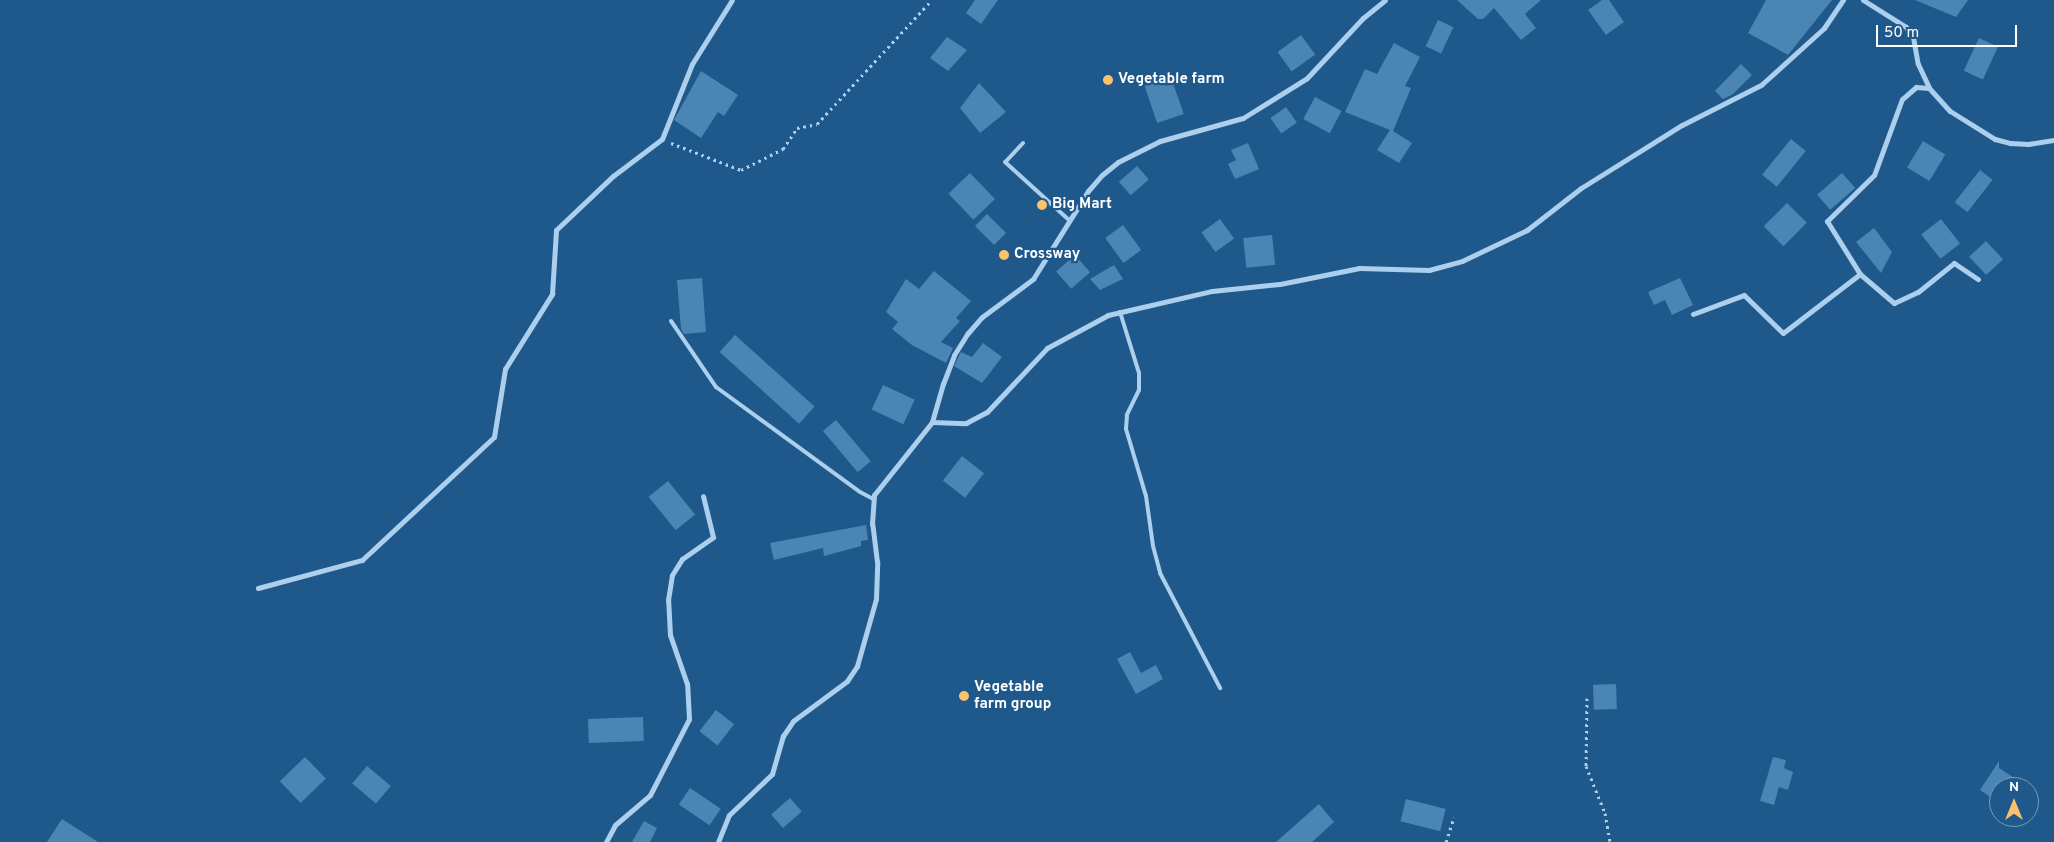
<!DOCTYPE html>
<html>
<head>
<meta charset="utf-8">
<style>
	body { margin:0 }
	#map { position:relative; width:2054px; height:842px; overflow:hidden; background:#1f598b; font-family:Overpass,sans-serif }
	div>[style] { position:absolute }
	.building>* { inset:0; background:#4b85b4; transform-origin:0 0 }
	.path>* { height:3px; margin-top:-1.5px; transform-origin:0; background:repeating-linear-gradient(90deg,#abcfec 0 2.5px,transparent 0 6.5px) }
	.lane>* { height:4px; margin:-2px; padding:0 2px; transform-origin:2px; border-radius:2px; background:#abcfec }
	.street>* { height:5px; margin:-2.5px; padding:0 2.5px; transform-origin:2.5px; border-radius:2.5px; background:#abcfec }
	.dots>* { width:14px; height:14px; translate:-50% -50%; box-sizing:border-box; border:2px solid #1f598b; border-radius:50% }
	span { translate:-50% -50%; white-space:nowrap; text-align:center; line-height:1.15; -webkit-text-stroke:4.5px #1f598b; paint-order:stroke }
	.poi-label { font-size:15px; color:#fff; font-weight:700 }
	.left { translate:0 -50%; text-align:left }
	.north { position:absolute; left:1989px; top:777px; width:50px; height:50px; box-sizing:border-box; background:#1f598b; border:1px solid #799bb9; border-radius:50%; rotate:0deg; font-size:14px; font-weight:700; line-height:20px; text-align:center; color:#fff }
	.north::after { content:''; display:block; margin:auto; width:18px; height:22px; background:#fac26a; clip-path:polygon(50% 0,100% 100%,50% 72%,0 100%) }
	.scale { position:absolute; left:1876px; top:25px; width:141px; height:22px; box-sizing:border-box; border:2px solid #fff; border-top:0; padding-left:6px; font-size:15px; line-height:18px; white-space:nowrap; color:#fff; -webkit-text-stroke:4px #1f598b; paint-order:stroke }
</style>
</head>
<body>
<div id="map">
	<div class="building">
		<i style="clip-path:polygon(975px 0,998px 0,981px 24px,966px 13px)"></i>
		<i style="clip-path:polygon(1457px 0,1541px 0,1525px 14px,1536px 28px,1521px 40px,1494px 8px,1483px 19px,1478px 19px)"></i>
		<i style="clip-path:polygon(1602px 0,1609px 0,1624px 22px,1606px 35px,1588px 10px)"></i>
		<i style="clip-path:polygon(1766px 0,1832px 0,1788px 55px,1748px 33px)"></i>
		<i style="clip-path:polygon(1915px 0,1968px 0,1956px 17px)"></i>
		<i style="left:1438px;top:20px;width:17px;height:29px;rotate:25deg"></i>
		<i style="left:1301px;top:35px;width:24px;height:29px;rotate:54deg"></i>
		<i style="clip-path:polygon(947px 37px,967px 50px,948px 71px,930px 58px)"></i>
		<i style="left:1979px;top:38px;width:21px;height:36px;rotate:25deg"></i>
		<i style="clip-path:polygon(1394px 43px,1420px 57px,1405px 86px,1411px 88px,1393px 131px,1412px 143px,1399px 163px,1377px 150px,1390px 130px,1345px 112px,1365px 69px,1377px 74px)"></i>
		<i style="clip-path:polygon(1741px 64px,1752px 75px,1733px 94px,1723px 99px,1715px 91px)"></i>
		<i style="clip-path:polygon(701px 71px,738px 95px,724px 116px,718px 112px,701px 138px,674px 120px)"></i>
		<i style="left:1171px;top:77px;width:39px;height:28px;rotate:71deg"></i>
		<i style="clip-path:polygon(979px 83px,1006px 112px,980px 133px,960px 108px)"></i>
		<i style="left:1315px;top:97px;width:30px;height:25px;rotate:28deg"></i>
		<i style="left:1286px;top:107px;width:19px;height:19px;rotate:55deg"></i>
		<i style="left:1791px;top:139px;width:19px;height:46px;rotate:39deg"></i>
		<i style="left:1923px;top:141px;width:26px;height:31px;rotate:31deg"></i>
		<i style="clip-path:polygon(1248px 143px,1259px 169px,1235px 179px,1228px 164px,1236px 160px,1231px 150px)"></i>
		<i style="left:1137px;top:166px;width:18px;height:24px;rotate:49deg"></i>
		<i style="left:1980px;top:170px;width:16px;height:41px;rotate:38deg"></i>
		<i style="left:970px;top:173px;width:36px;height:30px;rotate:46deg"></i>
		<i style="left:1842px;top:173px;width:20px;height:33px;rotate:49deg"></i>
		<i style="left:1787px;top:203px;width:28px;height:33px;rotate:45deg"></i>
		<i style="left:987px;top:214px;width:27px;height:17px;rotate:45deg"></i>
		<i style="left:1220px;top:219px;width:24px;height:23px;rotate:54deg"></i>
		<i style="left:1941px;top:219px;width:31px;height:25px;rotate:52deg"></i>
		<i style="left:1123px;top:225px;width:31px;height:22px;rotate:54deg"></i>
		<i style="clip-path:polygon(1874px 228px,1892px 252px,1881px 273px,1856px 242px)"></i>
		<i style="left:1272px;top:235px;width:30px;height:29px;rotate:84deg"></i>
		<i style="left:1986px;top:241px;width:25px;height:23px;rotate:47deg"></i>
		<i style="left:1075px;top:255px;width:23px;height:25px;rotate:49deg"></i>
		<i style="clip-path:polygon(1114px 265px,1123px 279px,1100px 290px,1090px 279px)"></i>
		<i style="clip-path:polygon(934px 271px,971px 301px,956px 318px,960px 321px,941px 342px,953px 348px,946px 363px,912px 345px,892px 329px,898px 322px,886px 312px,906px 279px,919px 289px)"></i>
		<i style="clip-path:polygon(702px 278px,706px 332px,684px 334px,681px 329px,677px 280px)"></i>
		<i style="clip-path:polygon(1680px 278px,1693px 305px,1672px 315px,1665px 300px,1654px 305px,1648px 292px)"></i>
		<i style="left:735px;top:335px;width:107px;height:23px;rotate:42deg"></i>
		<i style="clip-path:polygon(983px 343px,1002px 357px,982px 383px,954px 366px,961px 352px,972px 357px)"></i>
		<i style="left:883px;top:385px;width:35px;height:27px;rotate:25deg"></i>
		<i style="left:836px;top:420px;width:54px;height:17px;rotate:50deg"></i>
		<i style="left:962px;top:456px;width:28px;height:31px;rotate:38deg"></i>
		<i style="left:668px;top:481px;width:43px;height:25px;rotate:51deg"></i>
		<i style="clip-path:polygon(866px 525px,868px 540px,861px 541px,861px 546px,824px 556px,823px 548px,774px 560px,770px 543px)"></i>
		<i style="clip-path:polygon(1130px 652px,1141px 673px,1156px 665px,1163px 679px,1136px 694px,1117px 659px)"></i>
		<i style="left:1616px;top:684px;width:25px;height:23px;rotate:88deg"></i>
		<i style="left:716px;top:710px;width:23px;height:27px;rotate:38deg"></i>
		<i style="left:643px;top:717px;width:24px;height:55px;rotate:88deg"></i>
		<i style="left:305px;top:757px;width:30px;height:35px;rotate:46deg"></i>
		<i style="clip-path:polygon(1773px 757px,1786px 760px,1784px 768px,1793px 772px,1788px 790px,1779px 787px,1774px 805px,1760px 801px)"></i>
		<i style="clip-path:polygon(1999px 761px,1999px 768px,2028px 787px,1999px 787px,1999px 803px,1980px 790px)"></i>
		<i style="left:367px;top:766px;width:31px;height:23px;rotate:40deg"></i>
		<i style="left:690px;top:788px;width:37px;height:20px;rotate:34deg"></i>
		<i style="left:790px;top:798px;width:18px;height:25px;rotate:49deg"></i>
		<i style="left:1406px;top:799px;width:41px;height:23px;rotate:14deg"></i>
		<i style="clip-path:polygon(1319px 804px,1334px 822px,1312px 842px,1276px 842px)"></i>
		<i style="clip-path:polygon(62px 819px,98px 842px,47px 842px)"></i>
		<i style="clip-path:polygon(644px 821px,657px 828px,650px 842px,632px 842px)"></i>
	</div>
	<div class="path">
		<i style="left:671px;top:143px;width:75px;rotate:21.1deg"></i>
		<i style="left:741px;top:170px;width:47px;rotate:-26.6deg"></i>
		<i style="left:783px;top:149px;width:25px;rotate:-56deg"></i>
		<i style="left:797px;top:128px;width:20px;rotate:-11deg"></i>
		<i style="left:817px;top:124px;width:169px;rotate:-47.2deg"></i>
		<i style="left:1587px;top:698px;width:68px;rotate:90.8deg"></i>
		<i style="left:1586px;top:766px;width:51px;rotate:68deg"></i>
		<i style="left:1605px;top:813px;width:29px;rotate:80deg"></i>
		<i style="left:1446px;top:842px;width:26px;rotate:-72deg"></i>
	</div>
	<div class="lane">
		<i style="left:1023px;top:143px;width:26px;rotate:133deg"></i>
		<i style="left:1005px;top:162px;width:86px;rotate:42.2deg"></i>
		<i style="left:1120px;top:312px;width:64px;rotate:72.7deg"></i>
		<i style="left:1139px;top:373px;width:17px;rotate:90deg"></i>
		<i style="left:1139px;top:390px;width:28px;rotate:116deg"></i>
		<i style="left:1127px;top:415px;width:14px;rotate:94deg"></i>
		<i style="left:1126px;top:429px;width:70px;rotate:73.4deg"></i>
		<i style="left:1146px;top:496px;width:50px;rotate:82deg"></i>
		<i style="left:1153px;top:546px;width:28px;rotate:75deg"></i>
		<i style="left:1160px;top:573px;width:130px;rotate:62.4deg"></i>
		<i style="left:671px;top:321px;width:80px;rotate:55.7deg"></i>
		<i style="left:716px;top:387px;width:178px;rotate:36.1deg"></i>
		<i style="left:860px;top:492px;width:15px;rotate:28deg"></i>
	</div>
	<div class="street">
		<i style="left:1863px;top:0;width:51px;rotate:32.1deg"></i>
		<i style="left:1906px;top:27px;width:12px;rotate:55deg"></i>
		<i style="left:1913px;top:37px;width:27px;rotate:80deg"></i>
		<i style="left:1918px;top:64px;width:26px;rotate:65deg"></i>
		<i style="left:1929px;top:88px;width:31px;rotate:48deg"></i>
		<i style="left:1950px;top:111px;width:53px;rotate:31.9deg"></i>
		<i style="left:1995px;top:139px;width:16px;rotate:15deg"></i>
		<i style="left:2010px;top:143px;width:18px;rotate:3deg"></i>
		<i style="left:2028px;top:144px;width:26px;rotate:-9deg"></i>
		<i style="left:1929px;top:88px;width:13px;rotate:-176deg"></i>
		<i style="left:1916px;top:87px;width:18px;rotate:139deg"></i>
		<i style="left:1902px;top:99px;width:81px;rotate:110.2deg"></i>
		<i style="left:1874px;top:175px;width:66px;rotate:135.6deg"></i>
		<i style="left:1827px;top:221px;width:62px;rotate:58.1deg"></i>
		<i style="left:1860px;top:274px;width:45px;rotate:40.5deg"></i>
		<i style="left:1894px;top:303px;width:26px;rotate:-25deg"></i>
		<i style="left:1918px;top:292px;width:46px;rotate:-38.9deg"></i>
		<i style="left:1954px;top:263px;width:29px;rotate:34deg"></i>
		<i style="left:1693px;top:314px;width:54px;rotate:-20.4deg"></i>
		<i style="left:1744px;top:295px;width:54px;rotate:44.3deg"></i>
		<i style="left:1783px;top:333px;width:97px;rotate:-37.5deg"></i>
		<i style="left:932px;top:422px;width:34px;rotate:2deg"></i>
		<i style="left:966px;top:423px;width:24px;rotate:-28deg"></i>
		<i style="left:987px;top:412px;width:88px;rotate:-46.8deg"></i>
		<i style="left:1047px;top:348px;width:69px;rotate:-28.4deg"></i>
		<i style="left:1108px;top:315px;width:107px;rotate:-13deg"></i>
		<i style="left:1212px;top:291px;width:68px;rotate:-5.9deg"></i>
		<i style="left:1280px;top:284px;width:81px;rotate:-11.4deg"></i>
		<i style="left:1359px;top:268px;width:70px;rotate:1.6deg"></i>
		<i style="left:1429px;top:270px;width:34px;rotate:-15deg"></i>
		<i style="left:1462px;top:261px;width:72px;rotate:-25.5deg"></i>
		<i style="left:1527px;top:230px;width:68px;rotate:-37.9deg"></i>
		<i style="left:1581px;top:188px;width:119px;rotate:-32deg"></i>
		<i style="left:1682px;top:125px;width:89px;rotate:-26.9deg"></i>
		<i style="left:1761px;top:85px;width:85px;rotate:-42.1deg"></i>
		<i style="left:1824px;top:28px;width:34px;rotate:-56deg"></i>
		<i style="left:258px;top:588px;width:108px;rotate:-15.1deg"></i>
		<i style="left:362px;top:560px;width:180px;rotate:-43deg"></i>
		<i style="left:494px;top:437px;width:69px;rotate:-80.8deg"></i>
		<i style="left:505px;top:369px;width:89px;rotate:-57.9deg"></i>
		<i style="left:552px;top:294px;width:64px;rotate:-86.4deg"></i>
		<i style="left:556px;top:230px;width:79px;rotate:-43.5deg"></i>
		<i style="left:613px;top:176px;width:61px;rotate:-37.1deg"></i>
		<i style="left:662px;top:139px;width:81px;rotate:-68.2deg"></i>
		<i style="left:692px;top:64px;width:75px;rotate:-58deg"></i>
		<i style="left:606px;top:842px;width:19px;rotate:-62deg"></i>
		<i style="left:615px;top:825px;width:46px;rotate:-40.6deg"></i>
		<i style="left:650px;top:795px;width:85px;rotate:-62.8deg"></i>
		<i style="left:689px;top:719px;width:35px;rotate:-93deg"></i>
		<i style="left:687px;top:684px;width:52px;rotate:-109.1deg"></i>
		<i style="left:670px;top:635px;width:35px;rotate:-93deg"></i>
		<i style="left:668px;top:600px;width:25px;rotate:-81deg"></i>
		<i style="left:672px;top:575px;width:19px;rotate:-58deg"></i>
		<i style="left:682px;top:559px;width:38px;rotate:-35deg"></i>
		<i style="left:713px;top:537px;width:42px;rotate:-103.7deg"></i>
		<i style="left:718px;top:842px;width:29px;rotate:-68deg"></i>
		<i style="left:729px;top:815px;width:59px;rotate:-43.6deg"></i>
		<i style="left:772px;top:774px;width:40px;rotate:-74deg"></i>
		<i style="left:783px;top:736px;width:18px;rotate:-56deg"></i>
		<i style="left:793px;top:721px;width:67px;rotate:-36.5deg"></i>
		<i style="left:847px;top:681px;width:18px;rotate:-56deg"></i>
		<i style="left:857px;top:666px;width:70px;rotate:-74.2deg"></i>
		<i style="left:876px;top:599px;width:37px;rotate:-88deg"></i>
		<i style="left:877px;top:562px;width:38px;rotate:-97deg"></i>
		<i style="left:872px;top:524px;width:29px;rotate:-86deg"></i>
		<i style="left:874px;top:495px;width:93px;rotate:-51.5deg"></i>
		<i style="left:932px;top:422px;width:40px;rotate:-74deg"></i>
		<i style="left:943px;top:384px;width:31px;rotate:-69deg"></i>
		<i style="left:954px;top:355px;width:26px;rotate:-58deg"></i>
		<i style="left:968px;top:333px;width:21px;rotate:-49deg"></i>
		<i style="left:982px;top:317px;width:64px;rotate:-36.7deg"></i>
		<i style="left:1033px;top:279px;width:104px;rotate:-58deg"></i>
		<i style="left:1088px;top:191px;width:21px;rotate:-49deg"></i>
		<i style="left:1102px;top:175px;width:21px;rotate:-39deg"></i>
		<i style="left:1118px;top:162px;width:47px;rotate:-26.6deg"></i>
		<i style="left:1160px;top:141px;width:86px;rotate:-15.5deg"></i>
		<i style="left:1243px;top:118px;width:75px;rotate:-32deg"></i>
		<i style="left:1307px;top:78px;width:82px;rotate:-47deg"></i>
		<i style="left:1363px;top:18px;width:28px;rotate:-39deg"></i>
	</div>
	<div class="dots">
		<i style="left:1108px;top:80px;background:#fac26a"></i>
		<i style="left:1042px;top:205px;background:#fac26a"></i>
		<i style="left:1004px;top:255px;background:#fac26a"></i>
		<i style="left:964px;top:696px;background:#fac26a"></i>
	</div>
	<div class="poi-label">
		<span class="left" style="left:1118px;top:80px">Vegetable farm</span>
		<span class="left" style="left:1052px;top:205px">Big Mart</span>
		<span class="left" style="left:1014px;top:255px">Crossway</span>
		<span class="left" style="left:974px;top:696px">Vegetable<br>farm group</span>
	</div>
	<div class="north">N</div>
	<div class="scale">50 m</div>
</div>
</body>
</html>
